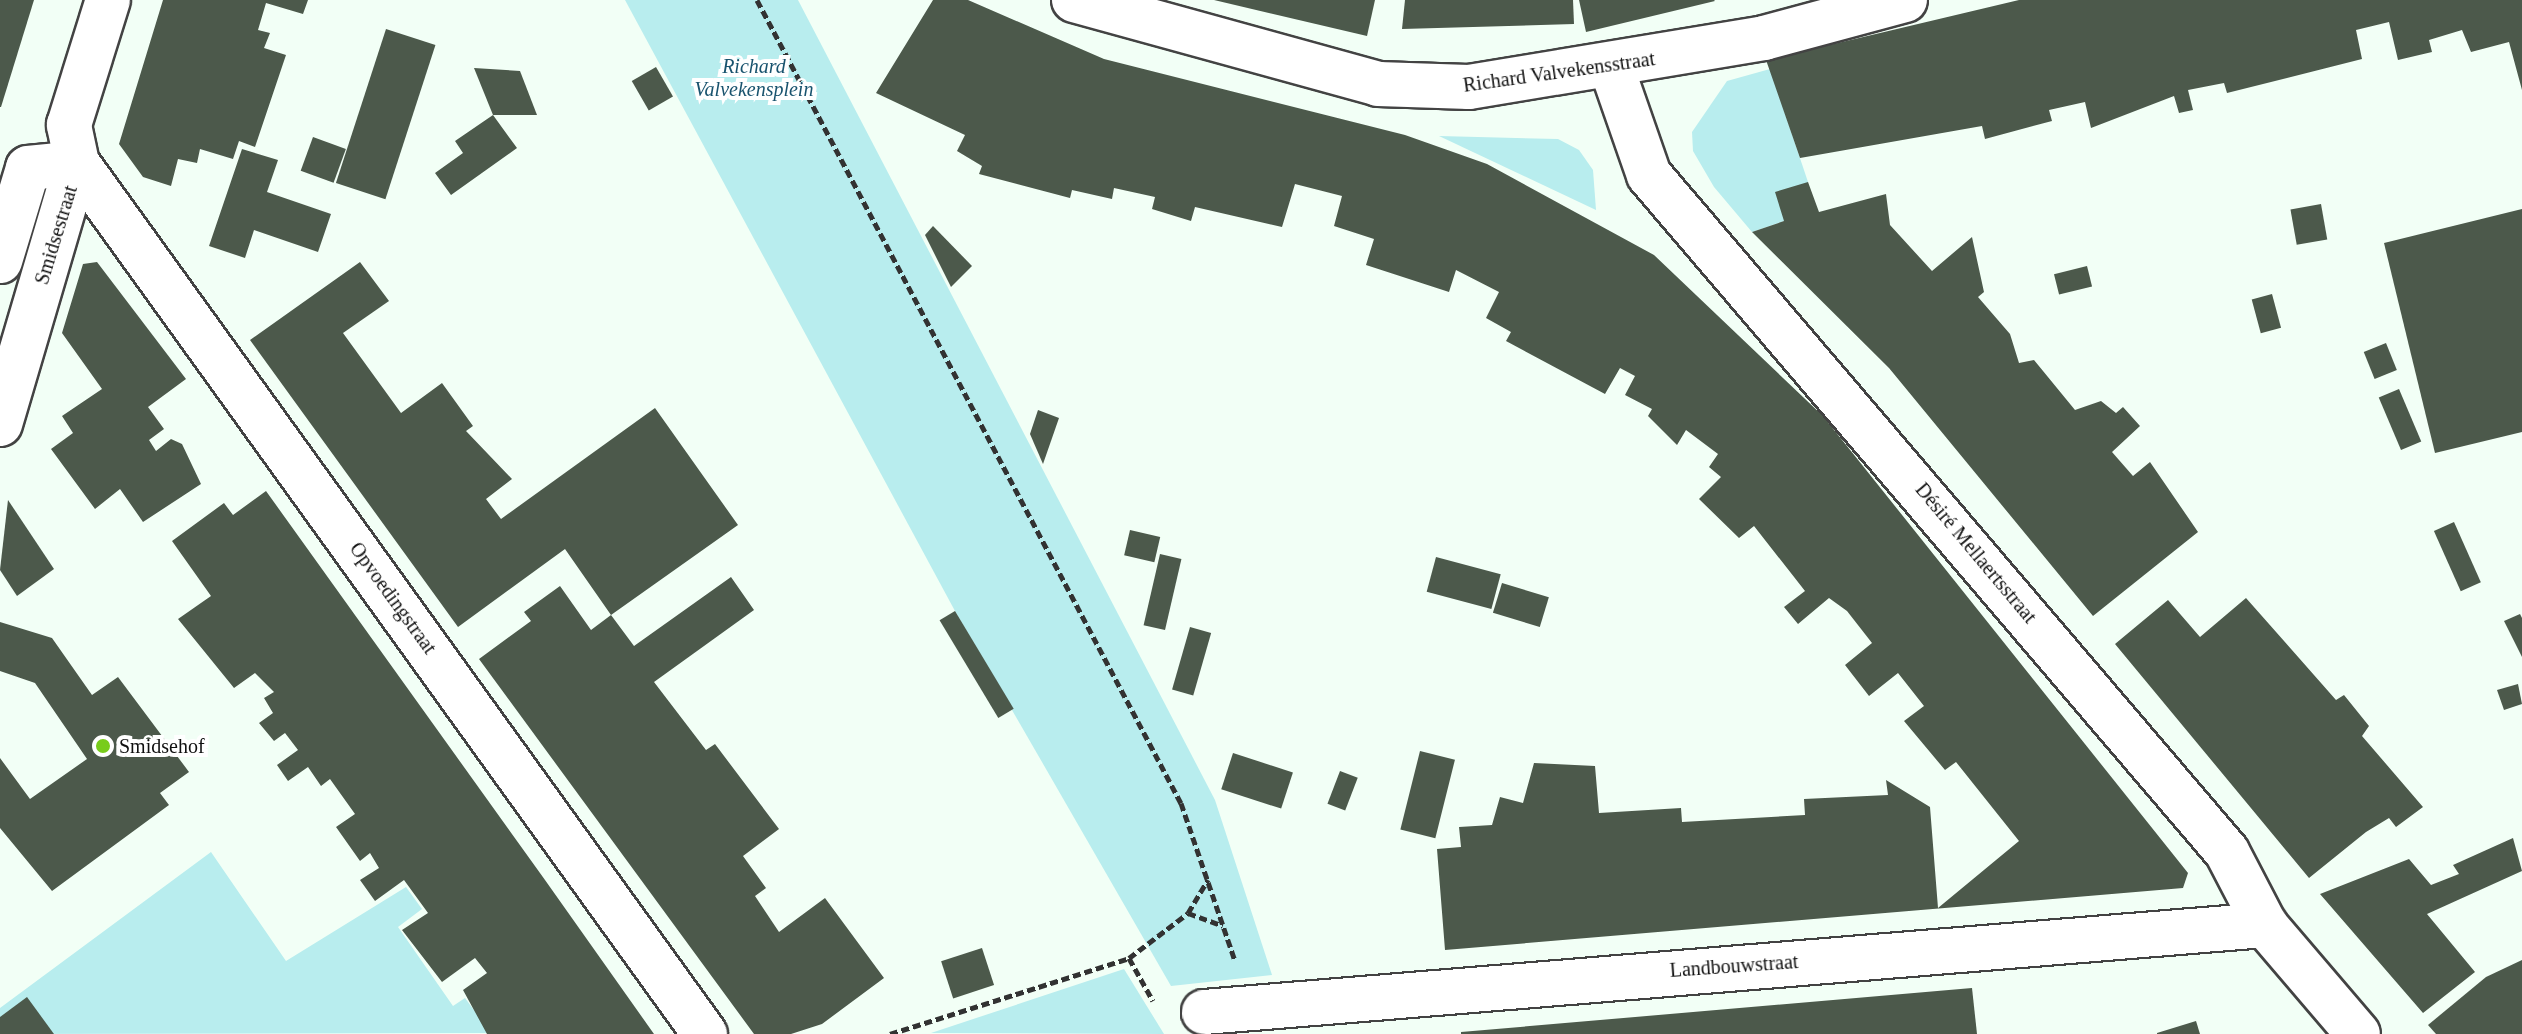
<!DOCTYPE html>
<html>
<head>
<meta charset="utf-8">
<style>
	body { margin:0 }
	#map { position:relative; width:2522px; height:1034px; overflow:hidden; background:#f2fff6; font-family:"Times New Roman",serif }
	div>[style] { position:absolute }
	.green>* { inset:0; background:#b8edee }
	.building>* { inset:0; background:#4c594b; transform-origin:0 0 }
	.path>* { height:5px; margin-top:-2.5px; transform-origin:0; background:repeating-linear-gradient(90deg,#323232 0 8px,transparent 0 12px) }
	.roads { filter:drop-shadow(2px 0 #434343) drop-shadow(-2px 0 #434343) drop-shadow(0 2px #434343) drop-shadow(0 -2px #434343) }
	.minor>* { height:44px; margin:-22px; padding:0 22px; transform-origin:22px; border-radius:22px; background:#fff }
	.dots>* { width:22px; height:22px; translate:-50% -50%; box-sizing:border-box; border:4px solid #fff; border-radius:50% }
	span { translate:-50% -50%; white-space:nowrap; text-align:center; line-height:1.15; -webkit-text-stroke:8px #fff; paint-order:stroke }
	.park-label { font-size:20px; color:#19536e; font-style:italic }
	.street-label { font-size:20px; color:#101010 }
	.poi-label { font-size:20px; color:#101010 }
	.left { translate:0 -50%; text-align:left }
</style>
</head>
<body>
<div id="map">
	<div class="green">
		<i style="clip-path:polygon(625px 0,798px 0,1215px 800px,1272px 975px,1171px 986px,955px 611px)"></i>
		<i style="clip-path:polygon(1770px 69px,1808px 182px,1784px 221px,1752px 232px,1714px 187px,1693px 151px,1692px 132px,1727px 81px)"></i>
		<i style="clip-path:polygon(1439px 136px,1558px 139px,1579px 150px,1593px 170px,1596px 210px)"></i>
		<i style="clip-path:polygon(211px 852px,286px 961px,406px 887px,422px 909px,398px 927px,453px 1006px,465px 998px,491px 1033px,0 1034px,0 1008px)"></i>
		<i style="clip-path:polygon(1124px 969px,1164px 1034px,931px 1033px)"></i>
	</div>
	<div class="building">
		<i style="clip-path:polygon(0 0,34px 0,1px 107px,0 107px)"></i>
		<i style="clip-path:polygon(163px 0,308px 0,303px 14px,266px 3px,258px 30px,270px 33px,264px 48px,286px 55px,255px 147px,239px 141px,233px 159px,200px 149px,197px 163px,178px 159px,171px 186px,143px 177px,119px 144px)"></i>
		<i style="clip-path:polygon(933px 0,968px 0,1104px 59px,1405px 135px,1487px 164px,1654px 255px,1823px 416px,2188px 873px,2183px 888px,1445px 950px,1437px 849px,1461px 847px,1459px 827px,1492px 825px,1500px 797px,1523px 803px,1534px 763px,1595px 766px,1599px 813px,1681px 808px,1682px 822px,1805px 815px,1804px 799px,1888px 795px,1886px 780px,1930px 807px,1938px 908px,2019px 841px,1956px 762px,1945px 770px,1904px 721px,1924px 706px,1898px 673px,1869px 696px,1845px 665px,1872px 643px,1847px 611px,1829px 598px,1798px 624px,1784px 607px,1805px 591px,1754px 526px,1739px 538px,1699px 499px,1721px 477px,1709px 467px,1718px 454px,1686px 430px,1677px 445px,1648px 416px,1652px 409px,1625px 395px,1635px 376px,1620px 368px,1605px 394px,1506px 341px,1511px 332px,1486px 318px,1499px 292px,1456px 270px,1449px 292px,1366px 265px,1374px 239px,1334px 226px,1342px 196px,1295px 184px,1282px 227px,1195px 207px,1191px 221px,1152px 209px,1155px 197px,1114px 188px,1112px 199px,1072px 190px,1070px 198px,979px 174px,982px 166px,957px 151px,965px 135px,876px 93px)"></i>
		<i style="clip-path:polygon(1214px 0,1375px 0,1367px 36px)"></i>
		<i style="clip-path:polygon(1405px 0,1573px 0,1574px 24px,1402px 29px)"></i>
		<i style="clip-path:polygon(1579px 0,1714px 0,1715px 1px,1586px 32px)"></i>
		<i style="clip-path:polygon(2019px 0,2522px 0,2522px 90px,2509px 42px,2471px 52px,2462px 30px,2429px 40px,2432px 52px,2398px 60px,2389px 22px,2356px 30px,2362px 59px,2227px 93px,2224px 83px,2188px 90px,2193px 110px,2179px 113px,2174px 96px,2091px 128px,2085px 102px,2049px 110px,2052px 121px,1985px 139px,1982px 126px,1800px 158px,1766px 60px)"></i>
		<i style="left:386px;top:29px;width:52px;height:162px;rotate:18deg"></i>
		<i style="left:656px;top:67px;width:34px;height:28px;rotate:60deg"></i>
		<i style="clip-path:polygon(474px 68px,520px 71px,537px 115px,493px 115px)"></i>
		<i style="clip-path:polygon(493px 115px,517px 148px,451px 195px,435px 173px,463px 153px,455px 141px)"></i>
		<i style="left:313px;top:137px;width:35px;height:36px;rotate:20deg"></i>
		<i style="clip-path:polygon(242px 149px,278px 160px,267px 192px,331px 214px,318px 252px,254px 230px,245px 258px,209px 246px)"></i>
		<i style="clip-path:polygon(1808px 182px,1819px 212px,1886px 194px,1890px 225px,1932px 271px,1972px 237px,1984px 292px,1978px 297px,2010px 334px,2019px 363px,2034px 360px,2075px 410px,2101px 401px,2116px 413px,2123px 407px,2140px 426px,2112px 452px,2133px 476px,2150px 462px,2198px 532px,2093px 616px,1889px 368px,1752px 232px,1784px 221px,1775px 192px)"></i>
		<i style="left:2321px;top:204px;width:36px;height:31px;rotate:80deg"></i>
		<i style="clip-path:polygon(2522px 209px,2522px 432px,2435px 453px,2384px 243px)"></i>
		<i style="clip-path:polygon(933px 226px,972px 266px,951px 287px,925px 235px)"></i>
		<i style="clip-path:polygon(97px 262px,186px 379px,148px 407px,164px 429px,149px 440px,156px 451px,171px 439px,182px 444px,201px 484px,143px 522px,120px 489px,95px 509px,51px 449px,73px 433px,62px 416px,102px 389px,62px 333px,83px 264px)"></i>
		<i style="clip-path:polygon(360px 262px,389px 301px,343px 333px,401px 413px,442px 383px,473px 426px,466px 431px,512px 479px,486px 499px,501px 519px,655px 408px,738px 525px,611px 615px,565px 549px,458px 627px,250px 340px)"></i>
		<i style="left:2087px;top:266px;width:21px;height:34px;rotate:76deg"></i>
		<i style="left:2272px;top:294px;width:35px;height:21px;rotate:75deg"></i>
		<i style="left:2386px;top:343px;width:29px;height:24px;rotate:68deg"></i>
		<i style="left:2399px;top:389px;width:57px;height:22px;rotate:67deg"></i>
		<i style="clip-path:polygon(1038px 410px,1059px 418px,1043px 464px,1030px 434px)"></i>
		<i style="clip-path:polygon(266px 491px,545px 880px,654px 1034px,487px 1034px,463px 990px,487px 973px,475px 958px,442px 982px,402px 930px,428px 913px,404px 880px,375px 901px,360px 880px,379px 868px,370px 853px,360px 861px,336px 827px,355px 814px,330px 779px,321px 786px,308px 767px,288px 781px,277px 765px,298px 750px,285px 733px,274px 741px,259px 723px,273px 713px,264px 698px,274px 692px,255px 673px,234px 688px,178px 619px,211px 596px,172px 541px,224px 503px,233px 515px)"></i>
		<i style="clip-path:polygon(8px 500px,54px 569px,17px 596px,0 570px)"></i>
		<i style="left:2454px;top:522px;width:66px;height:22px;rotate:66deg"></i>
		<i style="left:1130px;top:530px;width:31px;height:26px;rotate:13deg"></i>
		<i style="left:1160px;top:554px;width:22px;height:73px;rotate:13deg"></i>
		<i style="left:1436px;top:557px;width:67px;height:36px;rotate:15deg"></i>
		<i style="clip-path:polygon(731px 577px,754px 610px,654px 682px,706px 750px,715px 744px,779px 829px,743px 856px,766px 888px,755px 896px,779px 932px,825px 898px,884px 978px,822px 1024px,791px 1034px,754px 1034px,479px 659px,531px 621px,524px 612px,560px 586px,591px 630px,611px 615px,634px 646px)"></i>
		<i style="left:1502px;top:583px;width:49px;height:31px;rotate:17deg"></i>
		<i style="clip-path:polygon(2246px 598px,2336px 700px,2344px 695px,2369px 726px,2362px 736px,2423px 807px,2396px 827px,2389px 818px,2366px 832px,2309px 878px,2115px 644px,2168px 600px,2200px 637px)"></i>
		<i style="left:955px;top:611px;width:114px;height:18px;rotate:59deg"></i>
		<i style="clip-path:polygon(2520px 614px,2522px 618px,2522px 657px,2504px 621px)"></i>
		<i style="clip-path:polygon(0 622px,52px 638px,92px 695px,118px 677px,189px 772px,160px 793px,169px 805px,52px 891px,0 828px,0 758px,30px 799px,87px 759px,35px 683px,0 671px)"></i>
		<i style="left:1190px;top:627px;width:22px;height:65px;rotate:16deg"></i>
		<i style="clip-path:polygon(2518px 684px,2522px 704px,2504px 710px,2497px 690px)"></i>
		<i style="left:1420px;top:751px;width:36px;height:81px;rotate:14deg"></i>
		<i style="left:1233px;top:753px;width:63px;height:38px;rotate:18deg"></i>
		<i style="left:1340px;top:771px;width:19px;height:35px;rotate:21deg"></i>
		<i style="clip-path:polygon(2513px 838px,2522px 871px,2427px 914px,2475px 972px,2423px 1013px,2320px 894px,2409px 859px,2431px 885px,2459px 874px,2453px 865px)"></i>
		<i style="left:982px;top:948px;width:39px;height:43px;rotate:72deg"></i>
		<i style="clip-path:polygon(2522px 960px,2522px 1034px,2436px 1034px,2428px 1025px,2486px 977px)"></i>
		<i style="clip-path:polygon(1972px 988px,1977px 1034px,1461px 1034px,1461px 1032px)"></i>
		<i style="clip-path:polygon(27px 997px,54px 1034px,0 1034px,0 1017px)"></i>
		<i style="clip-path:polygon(2196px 1021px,2200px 1034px,2157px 1034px,2157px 1033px)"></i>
	</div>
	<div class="path">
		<i style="left:757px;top:0;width:908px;rotate:62.17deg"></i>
		<i style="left:1181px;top:803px;width:167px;rotate:71.1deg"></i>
		<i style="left:1188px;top:913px;width:39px;rotate:-59deg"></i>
		<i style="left:1129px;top:958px;width:49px;rotate:60.8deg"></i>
		<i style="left:890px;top:1034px;width:251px;rotate:-17.6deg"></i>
		<i style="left:1129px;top:958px;width:74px;rotate:-37.3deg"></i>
		<i style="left:1188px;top:913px;width:37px;rotate:20deg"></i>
	</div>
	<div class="roads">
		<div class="minor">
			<i style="left:1074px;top:0;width:315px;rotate:15.4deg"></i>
			<i style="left:1378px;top:84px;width:91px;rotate:1.9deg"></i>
			<i style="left:1469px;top:87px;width:299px;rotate:-9.4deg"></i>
			<i style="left:1764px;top:38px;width:146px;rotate:-15.1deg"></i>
			<i style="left:1611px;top:66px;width:115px;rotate:70.8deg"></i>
			<i style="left:1649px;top:175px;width:890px;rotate:49.51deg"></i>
			<i style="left:2227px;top:852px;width:82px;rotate:62.5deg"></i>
			<i style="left:2265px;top:925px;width:143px;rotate:49.5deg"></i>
			<i style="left:77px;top:163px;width:1074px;rotate:54.21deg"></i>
			<i style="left:0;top:261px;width:97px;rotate:-73.2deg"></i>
			<i style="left:28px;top:168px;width:49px;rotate:-5.8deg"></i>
			<i style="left:0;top:424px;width:272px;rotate:-73.6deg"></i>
			<i style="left:77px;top:163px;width:39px;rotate:-102deg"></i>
			<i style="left:69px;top:125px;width:131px;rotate:-72.7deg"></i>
			<i style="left:1204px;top:1012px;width:1065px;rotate:-4.69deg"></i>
		</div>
	</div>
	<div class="dots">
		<i style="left:103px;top:746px;background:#78cc1b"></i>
	</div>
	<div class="park-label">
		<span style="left:754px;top:78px">Richard<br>Valvekensplein</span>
	</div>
	<div class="street-label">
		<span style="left:1559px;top:72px;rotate:-8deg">Richard Valvekensstraat</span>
		<span style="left:56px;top:235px;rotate:-73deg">Smidsestraat</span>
		<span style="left:1976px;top:553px;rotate:50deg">Désiré Mellaertsstraat</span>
		<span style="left:393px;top:598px;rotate:54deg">Opvoedingstraat</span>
		<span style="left:1734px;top:966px;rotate:-4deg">Landbouwstraat</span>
	</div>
	<div class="poi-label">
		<span class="left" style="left:119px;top:746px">Smidsehof</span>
	</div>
</div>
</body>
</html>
